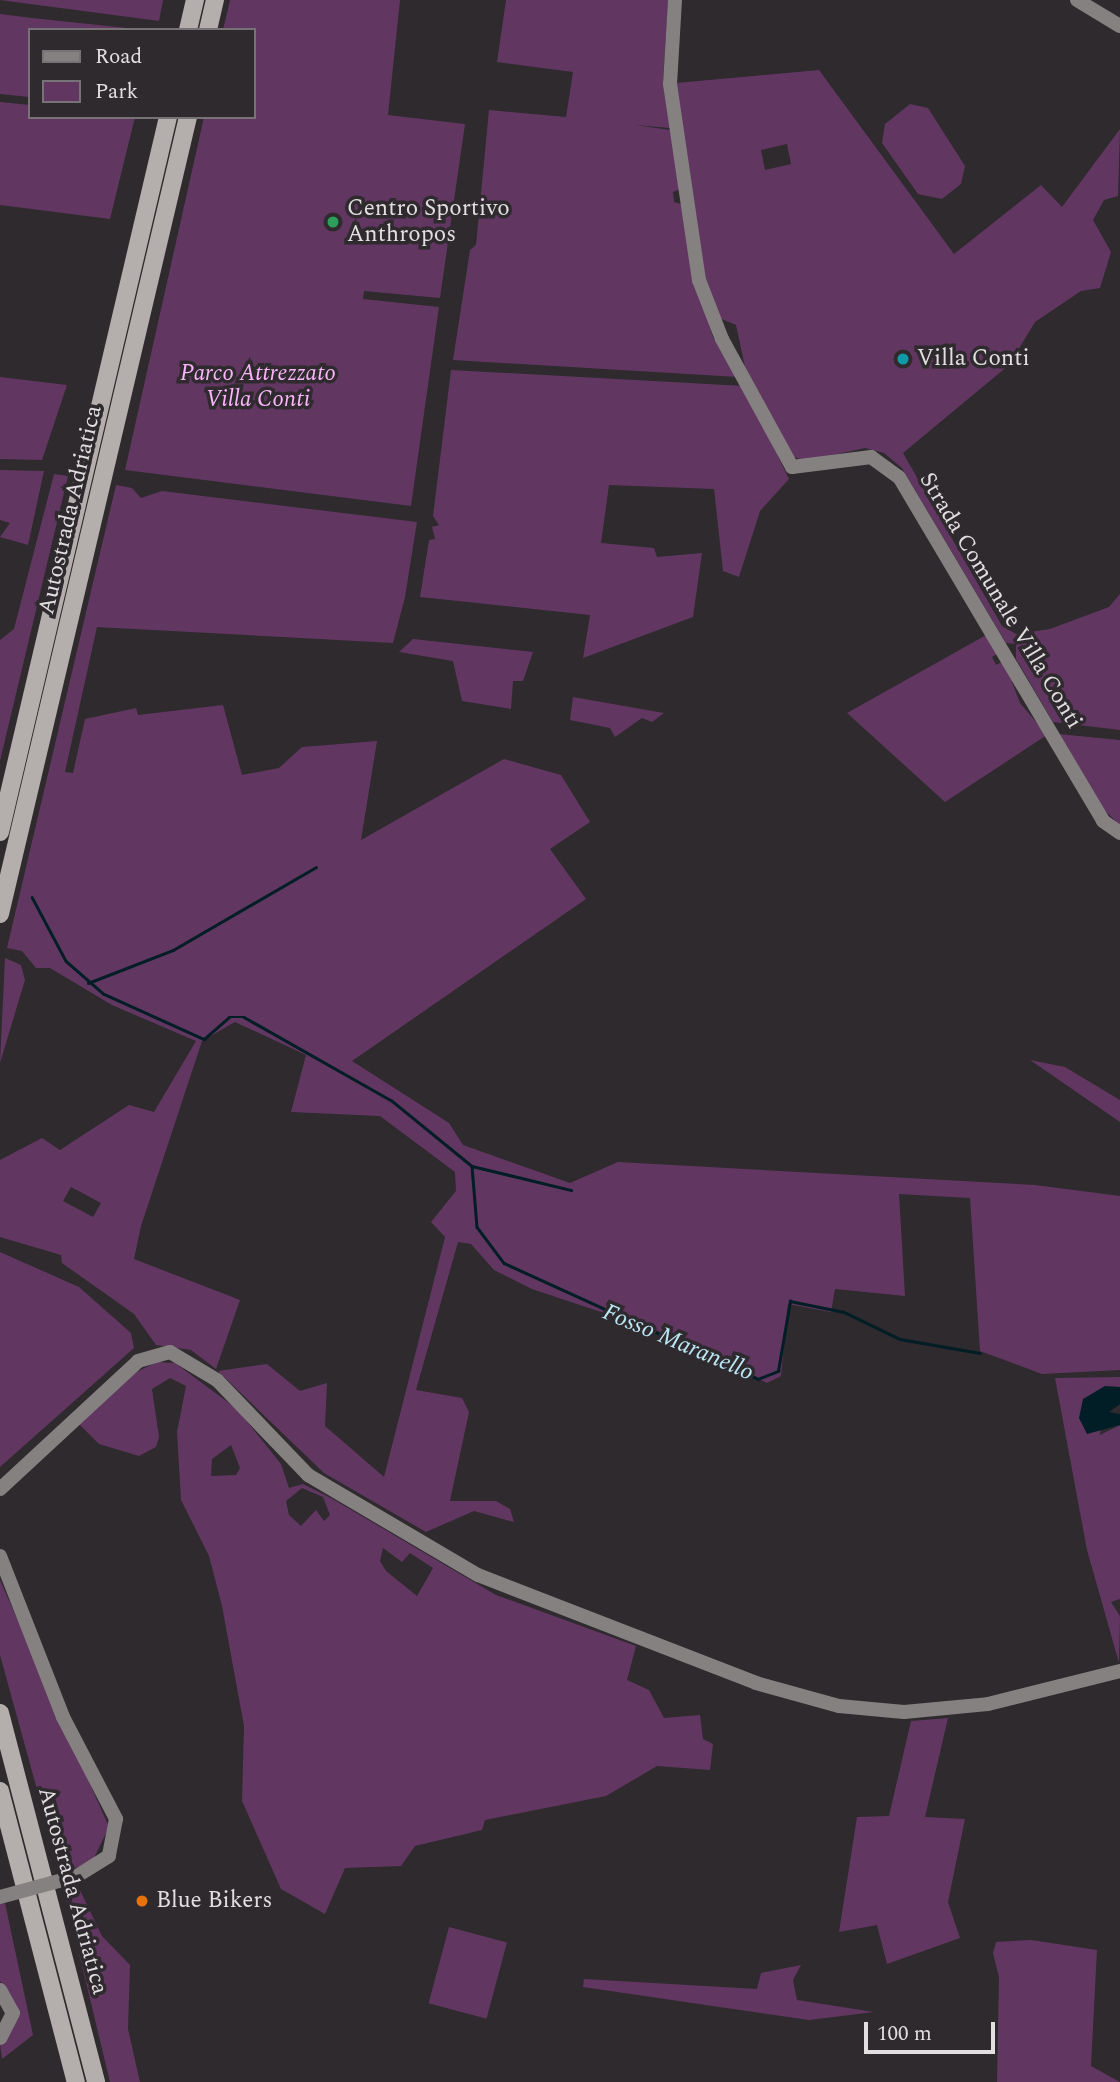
<!DOCTYPE html>
<html>
<head>
<meta charset="utf-8">
<style>
	body { margin:0 }
	#map { position:relative; width:1120px; height:2082px; overflow:hidden; background:#2e2a2e; font-family:Spectral,serif }
	div>[style] { position:absolute }
	.green>* { inset:0; background:#613761; transform-origin:0 0 }
	.water>* { inset:0; background:#011d25 }
	.stream>* { height:2.5px; margin:-1.25px; padding:0 1.25px; transform-origin:1.25px; border-radius:1.25px; background:#011d25 }
	.secondary>* { height:14px; margin:-7px; padding:0 7px; transform-origin:7px; border-radius:7px; background:#858180 }
	.highway>* { height:18px; margin:-9px; padding:0 9px; transform-origin:9px; border-radius:9px; background:#b4aeac }
	.secondary-bridge>* { height:14px; margin:-7px; padding:0 7px; transform-origin:7px; border-radius:7px; background:#858180 }
	.dots>* { width:19px; height:19px; translate:-50% -50%; box-sizing:border-box; border:4px solid #2e2a2e; border-radius:50% }
	span { translate:-50% -50%; white-space:nowrap; text-align:center; line-height:1.15; -webkit-text-stroke:7px #2e2a2e; paint-order:stroke }
	.poi-label { font-size:23px; color:#e2dfe1 }
	.left { translate:0 -50%; text-align:left }
	.park-label { font-size:23px; color:#fcb4fc; font-style:italic }
	.street-label { font-size:23px; color:#e2dfe1 }
	.water-label { font-size:24px; color:#bbe7f5; font-style:italic }
	.legend { position:absolute; left:28px; top:28px; width:228px; height:91px; box-sizing:border-box; background:#2e2a2e; border:2px solid #767276; margin:0; padding:9px 12px; list-style:none; font-size:21px; color:#e2dfe1 }
	.legend li { display:flex; align-items:center; gap:14px; height:35px }
	.legend b { width:35px; border:2px solid #767276 }
	.scale { position:absolute; left:864px; top:2022px; width:131px; height:32px; box-sizing:border-box; border:4px solid #e2dfe1; border-top:0; padding-left:9px; font-size:21px; line-height:24px; white-space:nowrap; color:#e2dfe1; -webkit-text-stroke:5px #2e2a2e; paint-order:stroke }
</style>
</head>
<body>
<div id="map">
	<div class="green">
		<i style="clip-path:polygon(0 0,163px 0,159px 21px)"></i>
		<i style="clip-path:polygon(230px 0,400px 0,388px 115px,465px 124px,440px 298px,364px 291px,363px 299px,439px 307px,411px 506px,125px 470px,204px 117px,254px 117px,254px 30px,223px 30px)"></i>
		<i style="clip-path:polygon(506px 0,668px 0,663px 82px,670px 128px,635px 125px,670px 130px,680px 189px,673px 192px,674px 202px,684px 205px,696px 284px,713px 337px,738px 377px,453px 360px,470px 250px,476px 245px,489px 110px,566px 117px,573px 72px,497px 62px)"></i>
		<i style="clip-path:polygon(0 14px,32px 18px,146px 30px,30px 30px,30px 97px,0 94px)"></i>
		<i style="clip-path:polygon(evenodd,819px 70px,954px 254px,1041px 185px,1062px 207px,1120px 129px,1118px 196px,1104px 200px,1093px 220px,1111px 252px,1100px 288px,1081px 291px,1035px 322px,1009px 365px,903px 453px,1002px 626px,1016px 634px,1050px 629px,1109px 607px,1120px 594px,1120px 730px,1053px 722px,1016px 659px,1016px 644px,1006px 643px,902px 468px,884px 453px,865px 448px,806px 461px,791px 456px,745px 367px,736px 325px,719px 318px,702px 271px,676px 83px,819px 70px,787px 144px,791px 164px,765px 170px,761px 150px,787px 144px)"></i>
		<i style="clip-path:polygon(0 102px,30px 105px,30px 117px,135px 117px,110px 219px,0 205px)"></i>
		<i style="clip-path:polygon(910px 104px,928px 108px,965px 166px,961px 184px,942px 199px,918px 194px,882px 143px,885px 124px)"></i>
		<i style="clip-path:polygon(451px 370px,744px 386px,789px 479px,760px 511px,739px 577px,723px 571px,714px 489px,609px 485px,601px 543px,654px 548px,657px 557px,702px 553px,693px 617px,583px 658px,590px 615px,420px 597px,429px 540px,435px 539px,432px 527px,439px 525px,433px 516px)"></i>
		<i style="clip-path:polygon(0 377px,67px 385px,42px 460px,0 459px)"></i>
		<i style="clip-path:polygon(0 470px,44px 471px,28px 545px,0 537px,10px 523px,0 520px)"></i>
		<i style="clip-path:polygon(54px 474px,68px 476px,0 761px,0 640px,14px 629px)"></i>
		<i style="clip-path:polygon(evenodd,116px 485px,132px 488px,141px 498px,162px 491px,417px 522px,405px 597px,393px 643px,97px 627px,65px 772px,73px 773px,85px 719px,136px 708px,138px 715px,223px 705px,242px 775px,279px 768px,302px 747px,377px 741px,361px 840px,504px 759px,561px 775px,590px 822px,550px 849px,586px 899px,352px 1061px,449px 1123px,463px 1145px,570px 1183px,618px 1162px,1035px 1185px,1120px 1196px,1120px 1370px,1042px 1374px,980px 1351px,970px 1198px,899px 1194px,905px 1296px,835px 1289px,831px 1312px,788px 1304px,781px 1376px,767px 1383px,658px 1331px,532px 1289px,494px 1270px,471px 1244px,458px 1242px,416px 1390px,462px 1398px,469px 1412px,450px 1501px,496px 1501px,510px 1509px,514px 1522px,474px 1511px,426px 1532px,324px 1473px,218px 1371px,267px 1364px,300px 1391px,327px 1383px,325px 1426px,384px 1477px,445px 1237px,431px 1222px,456px 1191px,455px 1172px,380px 1116px,291px 1112px,306px 1055px,235px 1022px,202px 1041px,141px 1226px,134px 1259px,240px 1300px,216px 1369px,191px 1350px,156px 1345px,134px 1314px,62px 1263px,61px 1255px,0 1237px,0 1160px,42px 1138px,60px 1150px,129px 1105px,154px 1112px,196px 1041px,112px 1005px,50px 968px,36px 968px,22px 951px,7px 948px,116px 485px,71px 1187px,101px 1203px,93px 1217px,63px 1201px,71px 1187px)"></i>
		<i style="clip-path:polygon(988px 634px,999px 653px,992px 657px,996px 665px,1004px 661px,1020px 703px,1047px 735px,945px 802px,847px 713px)"></i>
		<i style="clip-path:polygon(413px 639px,533px 652px,523px 681px,513px 681px,511px 709px,462px 701px,453px 661px,399px 652px)"></i>
		<i style="clip-path:polygon(573px 697px,664px 713px,652px 722px,642px 718px,615px 737px,610px 728px,570px 720px)"></i>
		<i style="clip-path:polygon(1058px 734px,1120px 740px,1120px 825px,1104px 810px)"></i>
		<i style="clip-path:polygon(5px 958px,21px 965px,25px 980px,0 1063px)"></i>
		<i style="clip-path:polygon(1030px 1060px,1065px 1067px,1120px 1100px,1120px 1122px)"></i>
		<i style="clip-path:polygon(0 1252px,79px 1287px,131px 1333px,134px 1348px,0 1467px)"></i>
		<i style="clip-path:polygon(evenodd,157px 1362px,175px 1363px,237px 1409px,281px 1464px,289px 1488px,303px 1484px,331px 1498px,496px 1595px,636px 1646px,627px 1680px,649px 1690px,664px 1718px,700px 1715px,703px 1739px,713px 1744px,710px 1770px,657px 1766px,606px 1796px,485px 1820px,482px 1830px,415px 1846px,401px 1866px,345px 1868px,325px 1914px,281px 1889px,242px 1801px,244px 1726px,222px 1606px,209px 1556px,181px 1500px,177px 1432px,186px 1386px,170px 1378px,152px 1389px,159px 1437px,156px 1447px,139px 1456px,99px 1444px,77px 1422px,128px 1376px,157px 1362px,231px 1445px,240px 1468px,236px 1475px,211px 1476px,212px 1459px,231px 1445px,157px 1362px,302px 1488px,323px 1497px,330px 1515px,324px 1521px,316px 1510px,301px 1526px,289px 1515px,286px 1501px,302px 1488px,157px 1362px,383px 1548px,402px 1562px,410px 1553px,433px 1568px,417px 1596px,386px 1571px,380px 1561px,383px 1548px)"></i>
		<i style="clip-path:polygon(1120px 1377px,1120px 1387px,1105px 1387px,1100px 1435px,1120px 1425px,1120px 1599px,1111px 1602px,1120px 1616px,1119px 1663px,1087px 1550px,1055px 1378px)"></i>
		<i style="clip-path:polygon(0 1580px,109px 1827px,92px 1862px,60px 1873px,0 1655px)"></i>
		<i style="clip-path:polygon(948px 1718px,925px 1817px,965px 1819px,948px 1902px,960px 1938px,887px 1964px,877px 1925px,839px 1932px,857px 1817px,889px 1816px,911px 1721px)"></i>
		<i style="clip-path:polygon(76px 1882px,102px 1936px,130px 1965px,128px 2029px,140px 2082px,110px 2082px,63px 1887px)"></i>
		<i style="clip-path:polygon(5px 1903px,33px 2035px,2px 2059px,0 2044px,18px 2014px,0 1981px,0 1904px)"></i>
		<i style="left:449px;top:1927px;width:60px;height:79px;rotate:15deg"></i>
		<i style="clip-path:polygon(1031px 1940px,1097px 1950px,1091px 2066px,1120px 2082px,997px 2082px,999px 1977px,993px 1953px,996px 1942px)"></i>
		<i style="clip-path:polygon(801px 1965px,793px 1980px,797px 2000px,874px 2012px,809px 2020px,583px 1987px,584px 1979px,757px 1989px,761px 1973px)"></i>
	</div>
	<div class="water">
		<i style="clip-path:polygon(1105px 1386px,1120px 1387px,1120px 1404px,1109px 1412px,1120px 1414px,1120px 1425px,1087px 1434px,1079px 1418px,1083px 1399px)"></i>
	</div>
	<div class="stream">
		<i style="left:32px;top:897px;width:72px;rotate:62deg"></i>
		<i style="left:66px;top:961px;width:50px;rotate:41deg"></i>
		<i style="left:104px;top:994px;width:110px;rotate:24.2deg"></i>
		<i style="left:204px;top:1039px;width:33px;rotate:-41deg"></i>
		<i style="left:229px;top:1017px;width:15px"></i>
		<i style="left:244px;top:1017px;width:169px;rotate:29.5deg"></i>
		<i style="left:391px;top:1100px;width:104px;rotate:39.2deg"></i>
		<i style="left:472px;top:1166px;width:102px;rotate:13.6deg"></i>
		<i style="left:88px;top:983px;width:91px;rotate:-21.2deg"></i>
		<i style="left:173px;top:950px;width:165px;rotate:-30.1deg"></i>
		<i style="left:472px;top:1166px;width:61px;rotate:85.3deg"></i>
		<i style="left:477px;top:1227px;width:45px;rotate:53.1deg"></i>
		<i style="left:504px;top:1263px;width:279px;rotate:24.5deg"></i>
		<i style="left:758px;top:1379px;width:22px;rotate:-22deg"></i>
		<i style="left:778px;top:1371px;width:71px;rotate:-80.3deg"></i>
		<i style="left:790px;top:1301px;width:55px;rotate:11.5deg"></i>
		<i style="left:844px;top:1312px;width:62px;rotate:25.7deg"></i>
		<i style="left:900px;top:1339px;width:81px;rotate:9.9deg"></i>
	</div>
	<div class="secondary">
		<i style="left:675px;top:0;width:84px;rotate:93.4deg"></i>
		<i style="left:670px;top:84px;width:198px;rotate:81.6deg"></i>
		<i style="left:699px;top:280px;width:63px;rotate:68.7deg"></i>
		<i style="left:722px;top:339px;width:146px;rotate:61.3deg"></i>
		<i style="left:792px;top:467px;width:80px;rotate:-7.2deg"></i>
		<i style="left:871px;top:457px;width:34px;rotate:36deg"></i>
		<i style="left:899px;top:477px;width:400px;rotate:59.3deg"></i>
		<i style="left:1103px;top:821px;width:21px;rotate:35deg"></i>
		<i style="left:1077px;top:0;width:50px;rotate:31.2deg"></i>
		<i style="left:0;top:1489px;width:188px;rotate:-42.8deg"></i>
		<i style="left:138px;top:1361px;width:33px;rotate:-16deg"></i>
		<i style="left:170px;top:1352px;width:55px;rotate:30.8deg"></i>
		<i style="left:217px;top:1380px;width:132px;rotate:46.2deg"></i>
		<i style="left:308px;top:1475px;width:197px;rotate:30.5deg"></i>
		<i style="left:478px;top:1575px;width:298px;rotate:21.2deg"></i>
		<i style="left:756px;top:1683px;width:86px;rotate:15.5deg"></i>
		<i style="left:839px;top:1706px;width:65px;rotate:5.3deg"></i>
		<i style="left:904px;top:1712px;width:84px;rotate:-5.4deg"></i>
		<i style="left:988px;top:1704px;width:136px;rotate:-14deg"></i>
		<i style="left:0;top:1556px;width:173px;rotate:68.6deg"></i>
		<i style="left:63px;top:1717px;width:115px;rotate:62.5deg"></i>
		<i style="left:116px;top:1819px;width:38px;rotate:101deg"></i>
		<i style="left:109px;top:1856px;width:38px;rotate:148deg"></i>
		<i style="left:0;top:1990px;width:26px;rotate:61deg"></i>
		<i style="left:13px;top:2013px;width:28px;rotate:117deg"></i>
	</div>
	<div class="highway">
		<i style="left:188px;top:30px;width:31px;rotate:-77deg"></i>
		<i style="left:208px;top:30px;width:31px;rotate:-77deg"></i>
		<i style="left:0;top:832px;width:734px;rotate:-76.78deg"></i>
		<i style="left:0;top:914px;width:819px;rotate:-76.73deg"></i>
		<i style="left:0;top:1713px;width:381px;rotate:75.4deg"></i>
		<i style="left:0;top:1791px;width:301px;rotate:75.4deg"></i>
	</div>
	<div class="secondary-bridge">
		<i style="left:0;top:1897px;width:80px;rotate:-15.3deg"></i>
	</div>
	<div class="dots">
		<i style="left:333px;top:222px;background:#2e9e5b"></i>
		<i style="left:903px;top:359px;background:#0f9aa8"></i>
		<i style="left:142px;top:1901px;background:#e8710a"></i>
	</div>
	<div class="poi-label">
		<span class="left" style="left:347px;top:222px">Centro Sportivo<br>Anthropos</span>
		<span class="left" style="left:917px;top:359px">Villa Conti</span>
		<span class="left" style="left:156px;top:1901px">Blue Bikers</span>
	</div>
	<div class="park-label">
		<span style="left:258px;top:387px">Parco Attrezzato<br>Villa Conti</span>
	</div>
	<div class="street-label">
		<span style="left:71px;top:510px;rotate:-77deg">Autostrada Adriatica</span>
		<span style="left:1000px;top:601px;rotate:59deg">Strada Comunale Villa Conti</span>
		<span style="left:72px;top:1891px;rotate:75deg">Autostrada Adriatica</span>
	</div>
	<div class="water-label">
		<span style="left:678px;top:1343px;rotate:23deg">Fosso Maranello</span>
	</div>
	<ul class="legend">
	<li><b style="height:9px;background:#858180"></b>Road</li>
	<li><b style="height:19px;background:#613761"></b>Park</li>
	</ul>
	<div class="scale">100 m</div>
</div>
</body>
</html>
